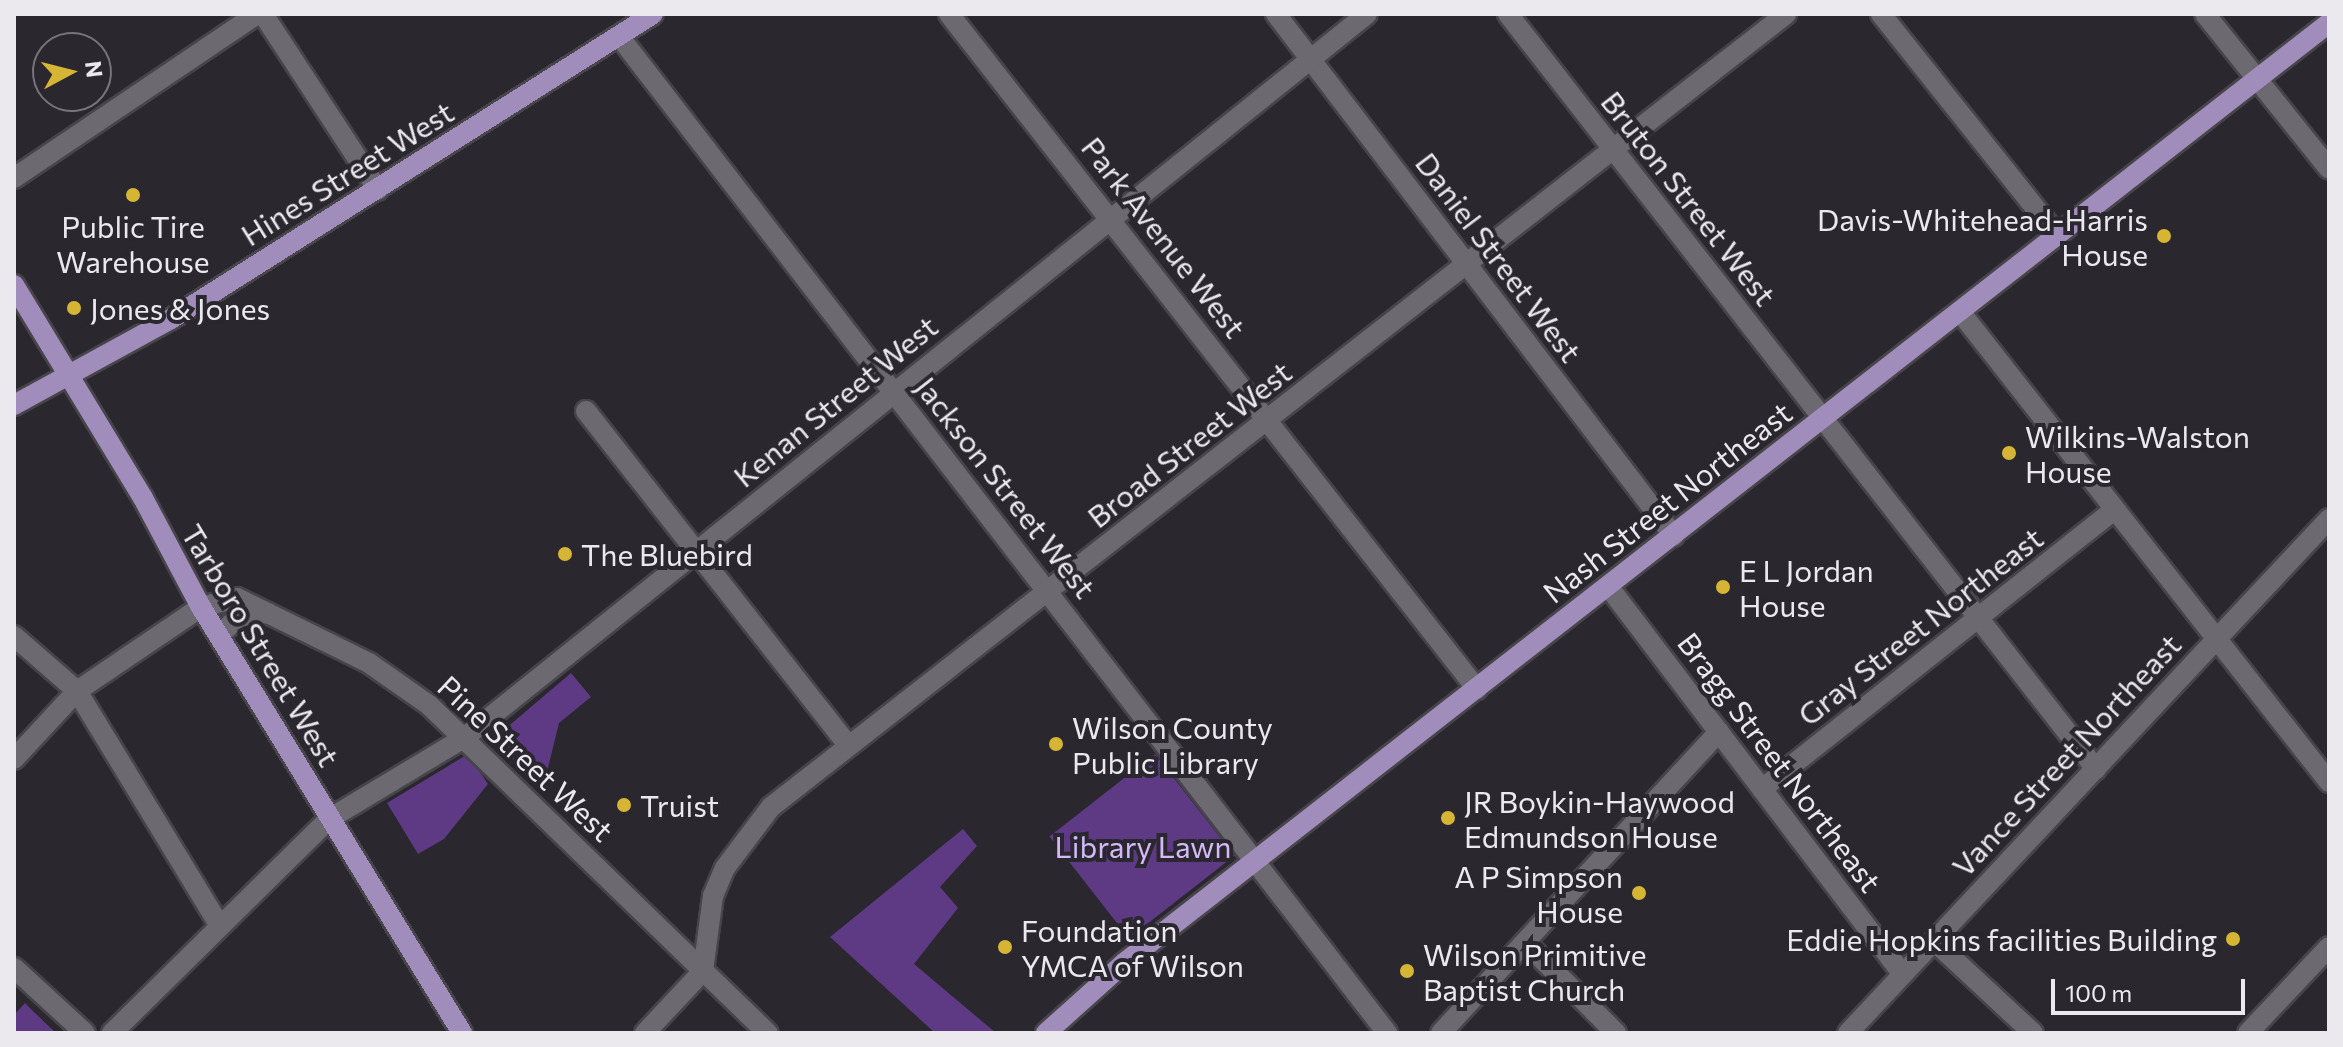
<!DOCTYPE html>
<html>
<head>
<meta charset="utf-8">
<style>
	body { margin:0 }
	#map { position:relative; width:2343px; height:1047px; overflow:hidden; background:#2a272e; font-family:Commissioner,sans-serif }
	div>[style] { position:absolute }
	.green>* { inset:0; background:#5d3a83; transform-origin:0 0 }
	.roads { filter:drop-shadow(2px 0 #47444a) drop-shadow(-2px 0 #47444a) drop-shadow(0 2px #47444a) drop-shadow(0 -2px #47444a) }
	.minor>* { height:20px; margin:-10px; padding:0 10px; transform-origin:10px; border-radius:10px; background:#6c6971 }
	.major>* { height:20px; margin:-10px; padding:0 10px; transform-origin:10px; border-radius:10px; background:#a18dbb }
	.dots>* { width:22px; height:22px; translate:-50% -50%; box-sizing:border-box; border:4px solid #2a272e; border-radius:50% }
	span { translate:-50% -50%; white-space:nowrap; text-align:center; line-height:1.15; -webkit-text-stroke:8px #2a272e; paint-order:stroke }
	.street-label { font-size:30px; color:#ebe9ed }
	.poi-label { font-size:30px; color:#ebe9ed }
	.right { translate:-100% -50%; text-align:right }
	.left { translate:0 -50%; text-align:left }
	.park-label { font-size:30px; color:#d4b9f9 }
	.frame { position:absolute; inset:0; border:16px solid #ebe9ed; pointer-events:none }
	.north { position:absolute; left:32px; top:32px; width:80px; height:80px; box-sizing:border-box; background:#2a272e; border:2px solid #77757a; border-radius:50%; rotate:83deg; font-size:22px; font-weight:700; line-height:32px; text-align:center; color:#ebe9ed }
	.north::after { content:''; display:block; margin:auto; width:28px; height:36px; background:#d6b534; clip-path:polygon(50% 0,100% 100%,50% 72%,0 100%) }
	.scale { position:absolute; left:2051px; top:979px; width:194px; height:36px; box-sizing:border-box; border:4px solid #ebe9ed; border-top:0; padding-left:10px; font-size:24px; line-height:28px; white-space:nowrap; color:#ebe9ed; -webkit-text-stroke:6px #2a272e; paint-order:stroke }
</style>
</head>
<body>
<div id="map">
	<div class="green">
		<i style="clip-path:polygon(571px 673px,591px 697px,559px 723px,543px 788px,501px 748px,499px 734px)"></i>
		<i style="clip-path:polygon(468px 754px,488px 784px,444px 839px,418px 854px,387px 803px)"></i>
		<i style="left:1155px;top:754px;width:129px;height:134px;rotate:52deg"></i>
		<i style="clip-path:polygon(963px 829px,977px 846px,940px 887px,958px 908px,914px 964px,996px 1033px,935px 1033px,830px 937px)"></i>
		<i style="clip-path:polygon(25px 1003px,36px 1014px,56px 1033px,14px 1033px,14px 1015px)"></i>
	</div>
	<div class="roads">
		<div class="minor">
			<i style="left:263px;top:14px;width:210px;rotate:56.8deg"></i>
			<i style="left:949px;top:14px;width:857px;rotate:51.97deg"></i>
			<i style="left:1276px;top:14px;width:656px;rotate:52.68deg"></i>
			<i style="left:1508px;top:14px;width:957px;rotate:52.09deg"></i>
			<i style="left:1881px;top:14px;width:283px;rotate:51.5deg"></i>
			<i style="left:2205px;top:14px;width:198px;rotate:51.3deg"></i>
			<i style="left:619px;top:36px;width:1259px;rotate:52.39deg"></i>
			<i style="left:14px;top:178px;width:293px;rotate:-34deg"></i>
			<i style="left:1961px;top:313px;width:596px;rotate:51.88deg"></i>
			<i style="left:586px;top:411px;width:424px;rotate:51.9deg"></i>
			<i style="left:1608px;top:586px;width:487px;rotate:52.8deg"></i>
			<i style="left:220px;top:634px;width:25px;rotate:-42deg"></i>
			<i style="left:239px;top:617px;width:29px;rotate:-8deg"></i>
			<i style="left:14px;top:636px;width:84px;rotate:41.1deg"></i>
			<i style="left:77px;top:691px;width:274px;rotate:58.7deg"></i>
			<i style="left:14px;top:759px;width:93px;rotate:-47.2deg"></i>
			<i style="left:77px;top:691px;width:150px;rotate:-34.1deg"></i>
			<i style="left:201px;top:607px;width:37px;rotate:-14deg"></i>
			<i style="left:237px;top:598px;width:147px;rotate:26.2deg"></i>
			<i style="left:369px;top:663px;width:73px;rotate:35deg"></i>
			<i style="left:429px;top:705px;width:472px;rotate:44.1deg"></i>
			<i style="left:1762px;top:789px;width:449px;rotate:-38.4deg"></i>
			<i style="left:1934px;top:941px;width:135px;rotate:42.9deg"></i>
			<i style="left:1525px;top:942px;width:129px;rotate:45deg"></i>
			<i style="left:14px;top:968px;width:96px;rotate:42.5deg"></i>
			<i style="left:112px;top:1033px;width:305px;rotate:-44.6deg"></i>
			<i style="left:329px;top:819px;width:157px;rotate:-31deg"></i>
			<i style="left:464px;top:738px;width:1157px;rotate:-38.72deg"></i>
			<i style="left:645px;top:1033px;width:85px;rotate:-46.9deg"></i>
			<i style="left:703px;top:971px;width:76px;rotate:-82.4deg"></i>
			<i style="left:713px;top:896px;width:30px;rotate:-67deg"></i>
			<i style="left:725px;top:868px;width:76px;rotate:-53deg"></i>
			<i style="left:771px;top:807px;width:1288px;rotate:-38deg"></i>
			<i style="left:1441px;top:1033px;width:410px;rotate:-47.3deg"></i>
			<i style="left:1848px;top:1033px;width:704px;rotate:-46.9deg"></i>
			<i style="left:2248px;top:1033px;width:118px;rotate:-46.7deg"></i>
		</div>
		<div class="major">
			<i style="left:14px;top:285px;width:249px;rotate:58.8deg"></i>
			<i style="left:143px;top:498px;width:123px;rotate:62deg"></i>
			<i style="left:201px;top:607px;width:500px;rotate:58.5deg"></i>
			<i style="left:14px;top:405px;width:179px;rotate:-28.7deg"></i>
			<i style="left:171px;top:319px;width:570px;rotate:-32.32deg"></i>
			<i style="left:1046px;top:1033px;width:105px;rotate:-41.9deg"></i>
			<i style="left:1124px;top:963px;width:1528px;rotate:-37.96deg"></i>
		</div>
	</div>
	<div class="dots">
		<i style="left:133px;top:195px;background:#d6b534"></i>
		<i style="left:2164px;top:236px;background:#d6b534"></i>
		<i style="left:74px;top:308px;background:#d6b534"></i>
		<i style="left:2009px;top:453px;background:#d6b534"></i>
		<i style="left:565px;top:554px;background:#d6b534"></i>
		<i style="left:1723px;top:587px;background:#d6b534"></i>
		<i style="left:1056px;top:744px;background:#d6b534"></i>
		<i style="left:624px;top:805px;background:#d6b534"></i>
		<i style="left:1448px;top:818px;background:#d6b534"></i>
		<i style="left:1639px;top:893px;background:#d6b534"></i>
		<i style="left:2233px;top:939px;background:#d6b534"></i>
		<i style="left:1005px;top:947px;background:#d6b534"></i>
		<i style="left:1407px;top:971px;background:#d6b534"></i>
	</div>
	<div class="street-label">
		<span style="left:347px;top:173px;rotate:-32deg">Hines Street West</span>
		<span style="left:1689px;top:198px;rotate:52deg">Bruton Street West</span>
		<span style="left:1164px;top:237px;rotate:52deg">Park Avenue West</span>
		<span style="left:1499px;top:257px;rotate:53deg">Daniel Street West</span>
		<span style="left:835px;top:401px;rotate:-39deg">Kenan Street West</span>
		<span style="left:1189px;top:444px;rotate:-38deg">Broad Street West</span>
		<span style="left:1006px;top:487px;rotate:52deg">Jackson Street West</span>
		<span style="left:1667px;top:502px;rotate:-38deg">Nash Street Northeast</span>
		<span style="left:1920px;top:626px;rotate:-38deg">Gray Street Northeast</span>
		<span style="left:261px;top:645px;rotate:59deg">Tarboro Street West</span>
		<span style="left:2066px;top:755px;rotate:-47deg">Vance Street Northeast</span>
		<span style="left:526px;top:758px;rotate:43deg">Pine Street West</span>
		<span style="left:1780px;top:762px;rotate:53deg">Bragg Street Northeast</span>
	</div>
	<div class="poi-label">
		<span class="right" style="left:2148px;top:236px">Davis-Whitehead-Harris<br>House</span>
		<span style="left:133px;top:243px">Public Tire<br>Warehouse</span>
		<span class="left" style="left:90px;top:308px">Jones &amp; Jones</span>
		<span class="left" style="left:2025px;top:453px">Wilkins-Walston<br>House</span>
		<span class="left" style="left:581px;top:554px">The Bluebird</span>
		<span class="left" style="left:1739px;top:587px">E L Jordan<br>House</span>
		<span class="left" style="left:1072px;top:744px">Wilson County<br>Public Library</span>
		<span class="left" style="left:1464px;top:818px">JR Boykin-Haywood<br>Edmundson House</span>
		<span class="left" style="left:640px;top:805px">Truist</span>
		<span class="right" style="left:1623px;top:893px">A P Simpson<br>House</span>
		<span class="left" style="left:1021px;top:947px">Foundation<br>YMCA of Wilson</span>
		<span class="right" style="left:2217px;top:939px">Eddie Hopkins facilities Building</span>
		<span class="left" style="left:1423px;top:971px">Wilson Primitive<br>Baptist Church</span>
	</div>
	<div class="park-label">
		<span style="left:1143px;top:846px">Library Lawn</span>
	</div>
	<div class="frame"></div>
	<div class="north">N</div>
	<div class="scale">100 m</div>
</div>
</body>
</html>
